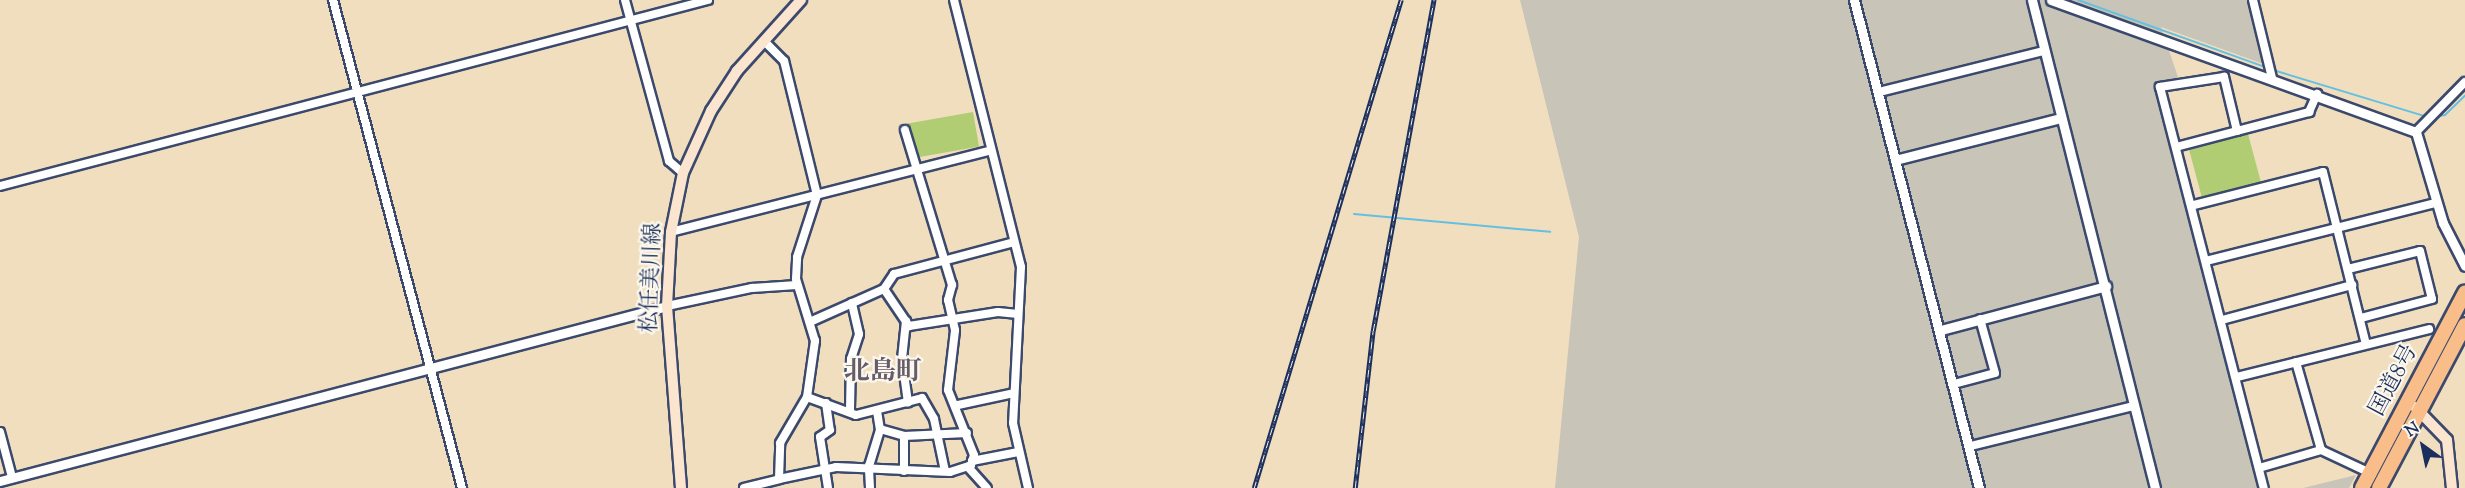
<!DOCTYPE html>
<html>
<head>
<meta charset="utf-8">
<style>
	body { margin:0 }
	#map { position:relative; width:2465px; height:488px; overflow:hidden; background:#f1debf; font-family:"Sorts Mill Goudy","Noto Serif JP",serif }
	div>[style] { position:absolute }
	.industrial>* { inset:0; background:#c8c4b8 }
	.green>* { inset:0; background:#b0cd73; transform-origin:0 0 }
	.stream>* { height:2px; margin:-1px; padding:0 1px; transform-origin:1px; border-radius:1px; background:#63c0e1 }
	.roads { filter:drop-shadow(2px 0 #3b496d) drop-shadow(-2px 0 #3b496d) drop-shadow(0 2px #3b496d) drop-shadow(0 -2px #3b496d) }
	.minor>* { height:8px; margin:-4px; padding:0 4px; transform-origin:4px; border-radius:4px; background:#fff }
	.tertiary>* { height:9px; margin:-4.5px; padding:0 4.5px; transform-origin:4.5px; border-radius:4.5px; background:#fff }
	.secondary>* { height:10px; margin:-5px; padding:0 5px; transform-origin:5px; border-radius:5px; background:#fce5cf }
	.trunk>* { height:14px; margin:-7px; padding:0 7px; transform-origin:7px; border-radius:7px; background:#f8bd88 }
	.rail>* { height:4.5px; margin-top:-2.25px; transform-origin:0; background:repeating-linear-gradient(90deg,#fbf7ec 0 7px,#1b2f5e 0 14px); box-sizing:border-box; border-block:2px solid #1b2f5e }
	span { translate:-50% -50%; white-space:nowrap; text-align:center; line-height:1.15; -webkit-text-stroke:4.5px #fbf7ec; paint-order:stroke }
	.street-label { font-size:22px; color:#1b2f5e }
	.quarter-label { font-size:26px; color:#655c6b; font-weight:700 }
	.north { position:absolute; left:2393px; top:416px; width:60px; height:60px; -webkit-text-stroke:4px #fbf7ec; paint-order:stroke; rotate:327deg; font-size:16px; font-weight:700; line-height:24px; text-align:center; color:#1b2f5e }
	.north::after { content:''; display:block; margin:auto; width:21px; height:27px; background:#1b2f5e; clip-path:polygon(50% 0,100% 100%,50% 72%,0 100%) }
</style>
</head>
<body>
<div id="map">
	<div class="industrial">
		<i style="clip-path:polygon(1520px 0,2250px 0,2269px 66px,2161px 27px,2179px 80px,2154px 84px,2259px 488px,1555px 488px,1579px 237px)"></i>
		<i style="clip-path:polygon(2356px 475px,2349px 488px,2303px 488px)"></i>
	</div>
	<div class="green">
		<i style="left:973px;top:112px;width:35px;height:66px;rotate:80deg"></i>
		<i style="left:2248px;top:134px;width:51px;height:61px;rotate:75deg"></i>
	</div>
	<div class="stream">
		<i style="left:2078px;top:0;width:202px;rotate:19.7deg"></i>
		<i style="left:2273px;top:70px;width:162px;rotate:16.9deg"></i>
		<i style="left:2434px;top:117px;width:11px;rotate:-10deg"></i>
		<i style="left:2445px;top:115px;width:28px;rotate:-44deg"></i>
		<i style="left:1354px;top:214px;width:197px;rotate:5.2deg"></i>
	</div>
	<div class="roads">
		<div class="minor">
			<i style="left:333px;top:0;width:505px;rotate:75.19deg"></i>
			<i style="left:625px;top:0;width:167px;rotate:74.7deg"></i>
			<i style="left:669px;top:161px;width:18px;rotate:41deg"></i>
			<i style="left:954px;top:0;width:275px;rotate:75.9deg"></i>
			<i style="left:1021px;top:267px;width:156px;rotate:92.9deg"></i>
			<i style="left:1013px;top:423px;width:67px;rotate:77deg"></i>
			<i style="left:2253px;top:0;width:80px;rotate:76.3deg"></i>
			<i style="left:1879px;top:92px;width:170px;rotate:-14deg"></i>
			<i style="left:2237px;top:131px;width:56px;rotate:-103.5deg"></i>
			<i style="left:2224px;top:77px;width:65px;rotate:171.1deg"></i>
			<i style="left:2160px;top:87px;width:414px;rotate:75.5deg"></i>
			<i style="left:2416px;top:132px;width:70px;rotate:-45.6deg"></i>
			<i style="left:2176px;top:147px;width:138px;rotate:-14.7deg"></i>
			<i style="left:2309px;top:112px;width:20px;rotate:-66deg"></i>
			<i style="left:0;top:186px;width:732px;rotate:-14.72deg"></i>
			<i style="left:2194px;top:205px;width:133px;rotate:-14.3deg"></i>
			<i style="left:2323px;top:172px;width:177px;rotate:76deg"></i>
			<i style="left:671px;top:232px;width:327px;rotate:-14.3deg"></i>
			<i style="left:2206px;top:261px;width:237px;rotate:-14.2deg"></i>
			<i style="left:2348px;top:269px;width:74px;rotate:-14deg"></i>
			<i style="left:2420px;top:251px;width:49px;rotate:76deg"></i>
			<i style="left:2432px;top:299px;width:73px;rotate:165deg"></i>
			<i style="left:884px;top:289px;width:45px;rotate:56deg"></i>
			<i style="left:909px;top:326px;width:90px;rotate:-8.9deg"></i>
			<i style="left:998px;top:312px;width:20px;rotate:6deg"></i>
			<i style="left:667px;top:306px;width:87px;rotate:-12deg"></i>
			<i style="left:752px;top:288px;width:45px;rotate:-3.8deg"></i>
			<i style="left:2222px;top:320px;width:135px;rotate:-15.1deg"></i>
			<i style="left:812px;top:321px;width:79px;rotate:-24deg"></i>
			<i style="left:884px;top:289px;width:18px;rotate:-56deg"></i>
			<i style="left:894px;top:274px;width:124px;rotate:-14.9deg"></i>
			<i style="left:906px;top:321px;width:38px;rotate:96deg"></i>
			<i style="left:902px;top:359px;width:44px;rotate:82.2deg"></i>
			<i style="left:2296px;top:362px;width:91px;rotate:74.1deg"></i>
			<i style="left:2237px;top:377px;width:198px;rotate:-14deg"></i>
			<i style="left:1954px;top:384px;width:42px;rotate:-15deg"></i>
			<i style="left:1995px;top:373px;width:56px;rotate:-105.5deg"></i>
			<i style="left:807px;top:397px;width:52px;rotate:20.2deg"></i>
			<i style="left:856px;top:415px;width:68px;rotate:-14.4deg"></i>
			<i style="left:922px;top:398px;width:24px;rotate:60deg"></i>
			<i style="left:934px;top:419px;width:53px;rotate:78.1deg"></i>
			<i style="left:826px;top:403px;width:27px;rotate:82deg"></i>
			<i style="left:830px;top:430px;width:12px;rotate:145deg"></i>
			<i style="left:820px;top:437px;width:52px;rotate:81.1deg"></i>
			<i style="left:958px;top:405px;width:57px;rotate:-12.1deg"></i>
			<i style="left:850px;top:410px;width:51px;rotate:-88.9deg"></i>
			<i style="left:851px;top:359px;width:26px;rotate:-72deg"></i>
			<i style="left:859px;top:334px;width:32px;rotate:-103deg"></i>
			<i style="left:877px;top:411px;width:18px;rotate:81deg"></i>
			<i style="left:880px;top:429px;width:25px;rotate:16deg"></i>
			<i style="left:904px;top:436px;width:63px;rotate:-2.7deg"></i>
			<i style="left:0;top:432px;width:47px;rotate:75.1deg"></i>
			<i style="left:1971px;top:446px;width:168px;rotate:-13.8deg"></i>
			<i style="left:972px;top:461px;width:47px;rotate:-11.1deg"></i>
			<i style="left:968px;top:467px;width:28px;rotate:48deg"></i>
			<i style="left:2259px;top:468px;width:65px;rotate:-16.2deg"></i>
			<i style="left:2321px;top:450px;width:54px;rotate:25.1deg"></i>
			<i style="left:904px;top:471px;width:35px;rotate:-90deg"></i>
			<i style="left:779px;top:479px;width:58px;rotate:-11.9deg"></i>
			<i style="left:836px;top:467px;width:114px;rotate:2.5deg"></i>
			<i style="left:950px;top:472px;width:22px;rotate:-18deg"></i>
			<i style="left:971px;top:465px;width:10px;rotate:-73deg"></i>
			<i style="left:974px;top:455px;width:70px;rotate:-111.8deg"></i>
			<i style="left:948px;top:390px;width:60px;rotate:-83.3deg"></i>
			<i style="left:955px;top:330px;width:31px;rotate:-103deg"></i>
			<i style="left:948px;top:300px;width:16px;rotate:-75deg"></i>
			<i style="left:952px;top:285px;width:162px;rotate:-106.9deg"></i>
			<i style="left:744px;top:488px;width:36px;rotate:-14deg"></i>
			<i style="left:779px;top:479px;width:36px;rotate:-88deg"></i>
			<i style="left:780px;top:443px;width:53px;rotate:-59.6deg"></i>
			<i style="left:807px;top:397px;width:57px;rotate:-81.9deg"></i>
			<i style="left:815px;top:341px;width:65px;rotate:-107deg"></i>
			<i style="left:796px;top:279px;width:22px;rotate:-87deg"></i>
			<i style="left:797px;top:257px;width:65px;rotate:-72.1deg"></i>
			<i style="left:817px;top:195px;width:138px;rotate:-103.8deg"></i>
			<i style="left:784px;top:61px;width:28px;rotate:-135deg"></i>
			<i style="left:870px;top:488px;width:22px;rotate:-93deg"></i>
			<i style="left:869px;top:466px;width:39px;rotate:-73deg"></i>
		</div>
		<div class="tertiary">
			<i style="left:1854px;top:0;width:504px;rotate:75.63deg"></i>
			<i style="left:2032px;top:0;width:503px;rotate:75.85deg"></i>
			<i style="left:2051px;top:0;width:388px;rotate:19.9deg"></i>
			<i style="left:2416px;top:132px;width:95px;rotate:73.5deg"></i>
			<i style="left:2443px;top:223px;width:48px;rotate:62.9deg"></i>
			<i style="left:1895px;top:160px;width:171px;rotate:-14.2deg"></i>
			<i style="left:1941px;top:330px;width:171px;rotate:-14.9deg"></i>
			<i style="left:0;top:481px;width:690px;rotate:-14.7deg"></i>
		</div>
		<div class="secondary">
			<i style="left:2415px;top:407px;width:46px;rotate:45.9deg"></i>
			<i style="left:2447px;top:440px;width:48px;rotate:84.1deg"></i>
			<i style="left:681px;top:488px;width:183px;rotate:-94.4deg"></i>
			<i style="left:667px;top:306px;width:74px;rotate:-86.9deg"></i>
			<i style="left:671px;top:232px;width:60px;rotate:-78.5deg"></i>
			<i style="left:683px;top:173px;width:68px;rotate:-65.7deg"></i>
			<i style="left:711px;top:111px;width:48px;rotate:-57deg"></i>
			<i style="left:737px;top:71px;width:96px;rotate:-48deg"></i>
		</div>
		<div class="trunk">
			<i style="left:2362px;top:488px;width:221px;rotate:-62.2deg"></i>
			<i style="left:2379px;top:488px;width:184px;rotate:-62.2deg"></i>
		</div>
	</div>
	<div class="rail">
		<i style="left:1254px;top:488px;width:510px;rotate:-73.24deg"></i>
		<i style="left:1355px;top:488px;width:158px;rotate:-83.5deg"></i>
		<i style="left:1373px;top:331px;width:337px;rotate:-79.6deg"></i>
	</div>
	<div class="street-label">
		<span style="left:653px;top:278px;rotate:-88deg">松任美川線</span>
		<span style="left:2395px;top:381px;rotate:-62deg">国道8号</span>
	</div>
	<div class="quarter-label">
		<span style="left:883px;top:373px">北島町</span>
	</div>
	<div class="north">N</div>
</div>
</body>
</html>
